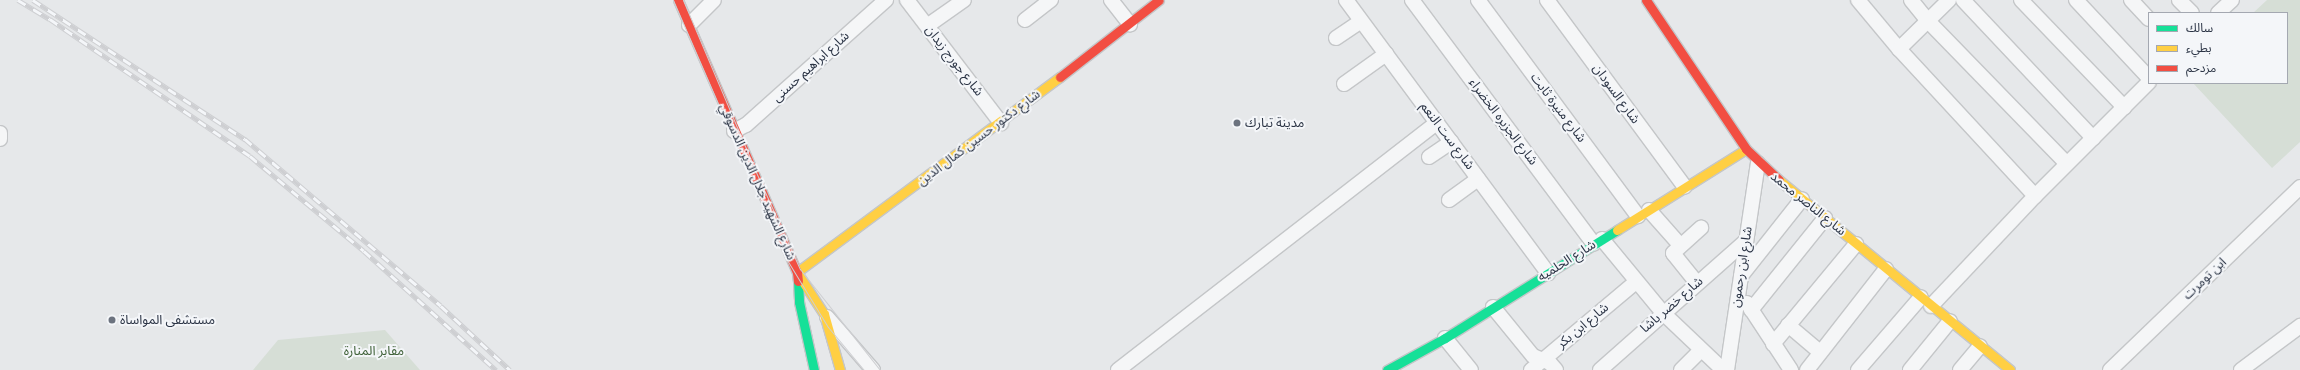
<!DOCTYPE html>
<html>
<head>
<meta charset="utf-8">
<style>
	body { margin:0 }
	#map { position:relative; width:2300px; height:370px; overflow:hidden; background:#e6e8ea; font-family:"Archivo Narrow","Noto Sans Arabic",sans-serif }
	div>[style] { position:absolute }
	.green>* { inset:0; background:#d6ded6 }
	.roads { filter:drop-shadow(1px 0 #c4c6c8) drop-shadow(-1px 0 #c4c6c8) drop-shadow(0 1px #c4c6c8) drop-shadow(0 -1px #c4c6c8) }
	.street>* { height:14px; margin:-7px; padding:0 7px; transform-origin:7px; border-radius:7px; background:#f5f6f7 }
	.fast>* { height:9px; margin:-4.5px; padding:0 4.5px; transform-origin:4.5px; border-radius:4.5px; background:#16e098 }
	.slow>* { height:9px; margin:-4.5px; padding:0 4.5px; transform-origin:4.5px; border-radius:4.5px; background:#ffcf43 }
	.jam>* { height:9px; margin:-4.5px; padding:0 4.5px; transform-origin:4.5px; border-radius:4.5px; background:#f24e42 }
	.tram>* { height:1px; margin:-0.5px; padding:0 0.5px; transform-origin:0.5px; border-radius:0.5px; background:#cecfd2 }
	.rail>* { height:4.5px; margin-top:-2.25px; transform-origin:0; background:repeating-linear-gradient(90deg,#f4f6f9 0 9px,#cecfd2 0 18px); box-sizing:border-box; border-block:1px solid #cecfd2 }
	.dots>* { width:11px; height:11px; translate:-50% -50%; box-sizing:border-box; border:2px solid #f4f6f9; border-radius:50% }
	span { translate:-50% -50%; white-space:nowrap; text-align:center; line-height:1.15; -webkit-text-stroke:4px #f4f6f9; paint-order:stroke }
	.street-label { font-size:13px; color:#2b3445 }
	.poi-label { font-size:13px; color:#2b3445 }
	.left { translate:0 -50%; text-align:left }
	.park-label { font-size:13px; color:#3f6138 }
	.legend { position:absolute; left:2148px; top:12px; width:140px; height:72px; box-sizing:border-box; background:#f4f6f9; border:1px solid #a4a8b1; margin:0; padding:5px 7px; list-style:none; font-size:12px; color:#2b3445 }
	.legend li { display:flex; align-items:center; gap:8px; height:20px }
	.legend b { width:20px; border:1px solid #a4a8b1 }
</style>
</head>
<body>
<div id="map">
	<div class="green">
		<i style="clip-path:polygon(2267px 0,2300px 0,2300px 142px,2272px 168px,2193px 83px,2287px 83px,2287px 13px,2253px 13px)"></i>
		<i style="clip-path:polygon(385px 330px,420px 370px,253px 370px,278px 340px)"></i>
	</div>
	<div class="roads">
		<div class="street">
			<i style="left:907px;top:0;width:155px;rotate:52.6deg"></i>
			<i style="left:1111px;top:0;width:31px;rotate:52deg"></i>
			<i style="left:1346px;top:0;width:340px;rotate:53.5deg"></i>
			<i style="left:1412px;top:0;width:304px;rotate:53.3deg"></i>
			<i style="left:1478px;top:0;width:269px;rotate:53.5deg"></i>
			<i style="left:1547px;top:0;width:232px;rotate:53.6deg"></i>
			<i style="left:1858px;top:0;width:64px;rotate:50.1deg"></i>
			<i style="left:1899px;top:49px;width:200px;rotate:47.2deg"></i>
			<i style="left:1911px;top:0;width:27px;rotate:51deg"></i>
			<i style="left:1928px;top:21px;width:199px;rotate:45.8deg"></i>
			<i style="left:1963px;top:0;width:190px;rotate:46.7deg"></i>
			<i style="left:2021px;top:0;width:149px;rotate:46.1deg"></i>
			<i style="left:2076px;top:0;width:107px;rotate:46.9deg"></i>
			<i style="left:2131px;top:0;width:26px;rotate:47deg"></i>
			<i style="left:2179px;top:0;width:18px;rotate:45deg"></i>
			<i style="left:2218px;top:13px;width:19px;rotate:-43deg"></i>
			<i style="left:1025px;top:20px;width:33px;rotate:-38deg"></i>
			<i style="left:689px;top:25px;width:35px;rotate:-45deg"></i>
			<i style="left:927px;top:26px;width:45px;rotate:-35.1deg"></i>
			<i style="left:1336px;top:38px;width:30px;rotate:-34deg"></i>
			<i style="left:1899px;top:49px;width:70px;rotate:-44.4deg"></i>
			<i style="left:1344px;top:84px;width:52px;rotate:-35.5deg"></i>
			<i style="left:734px;top:131px;width:13px;rotate:-27deg"></i>
			<i style="left:746px;top:125px;width:188px;rotate:-41.8deg"></i>
			<i style="left:0;top:133px;width:6px;rotate:90deg"></i>
			<i style="left:1429px;top:157px;width:27px;rotate:-34deg"></i>
			<i style="left:1449px;top:200px;width:36px;rotate:-36deg"></i>
			<i style="left:1649px;top:210px;width:47px;rotate:48.5deg"></i>
			<i style="left:1602px;top:239px;width:96px;rotate:50.5deg"></i>
			<i style="left:1663px;top:313px;width:83px;rotate:43.5deg"></i>
			<i style="left:1741px;top:276px;width:98px;rotate:-51.6deg"></i>
			<i style="left:1697px;top:283px;width:38px;rotate:-129deg"></i>
			<i style="left:1673px;top:253px;width:38px;rotate:-42deg"></i>
			<i style="left:1747px;top:303px;width:80px;rotate:56.7deg"></i>
			<i style="left:1931px;top:306px;width:151px;rotate:-46.6deg"></i>
			<i style="left:2035px;top:196px;width:161px;rotate:-45deg"></i>
			<i style="left:1493px;top:307px;width:63px;rotate:50.8deg"></i>
			<i style="left:1533px;top:356px;width:18px;rotate:22deg"></i>
			<i style="left:1550px;top:363px;width:9px;rotate:49deg"></i>
			<i style="left:1751px;top:310px;width:118px;rotate:-51.2deg"></i>
			<i style="left:827px;top:317px;width:70px;rotate:49deg"></i>
			<i style="left:1788px;top:325px;width:42px;rotate:40.2deg"></i>
			<i style="left:1445px;top:338px;width:41px;rotate:50.9deg"></i>
			<i style="left:1773px;top:344px;width:130px;rotate:-50.3deg"></i>
			<i style="left:1118px;top:370px;width:403px;rotate:-37.8deg"></i>
			<i style="left:1531px;top:370px;width:137px;rotate:-40deg"></i>
			<i style="left:1600px;top:370px;width:195px;rotate:-41.5deg"></i>
			<i style="left:1681px;top:370px;width:28px;rotate:-45deg"></i>
			<i style="left:1727px;top:370px;width:209px;rotate:-81.5deg"></i>
			<i style="left:1807px;top:370px;width:128px;rotate:-52deg"></i>
			<i style="left:1858px;top:370px;width:96px;rotate:-49.2deg"></i>
			<i style="left:1910px;top:370px;width:63px;rotate:-50.8deg"></i>
			<i style="left:1960px;top:370px;width:31px;rotate:-50deg"></i>
			<i style="left:2110px;top:370px;width:264px;rotate:-43.9deg"></i>
			<i style="left:2241px;top:370px;width:74px;rotate:-36.7deg"></i>
		</div>
		<div class="fast">
			<i style="left:798px;top:281px;width:21px;rotate:87deg"></i>
			<i style="left:799px;top:302px;width:70px;rotate:77.6deg"></i>
			<i style="left:1387px;top:370px;width:66px;rotate:-28.9deg"></i>
			<i style="left:1445px;top:338px;width:203px;rotate:-32.1deg"></i>
		</div>
		<div class="slow">
			<i style="left:1779px;top:180px;width:299px;rotate:39.4deg"></i>
			<i style="left:1617px;top:230px;width:152px;rotate:-32.1deg"></i>
			<i style="left:797px;top:272px;width:327px;rotate:-36.6deg"></i>
			<i style="left:798px;top:274px;width:48px;rotate:57deg"></i>
			<i style="left:824px;top:314px;width:58px;rotate:74.1deg"></i>
		</div>
		<div class="jam">
			<i style="left:678px;top:0;width:297px;rotate:66.4deg"></i>
			<i style="left:797px;top:272px;width:9px;rotate:84deg"></i>
			<i style="left:1646px;top:0;width:179px;rotate:56.1deg"></i>
			<i style="left:1746px;top:149px;width:45px;rotate:43.2deg"></i>
			<i style="left:1060px;top:77px;width:125px;rotate:-37.9deg"></i>
		</div>
	</div>
	<div class="tram">
		<i style="left:673px;top:0;width:278px;rotate:66.5deg"></i>
		<i style="left:784px;top:255px;width:84px;rotate:58.6deg"></i>
		<i style="left:828px;top:327px;width:56px;rotate:50.1deg"></i>
		<i style="left:683px;top:0;width:185px;rotate:67deg"></i>
		<i style="left:755px;top:170px;width:109px;rotate:65.6deg"></i>
		<i style="left:800px;top:269px;width:129px;rotate:51.6deg"></i>
	</div>
	<div class="rail">
		<i style="left:18px;top:0;width:37px;rotate:31deg"></i>
		<i style="left:50px;top:19px;width:242px;rotate:34.4deg"></i>
		<i style="left:250px;top:156px;width:148px;rotate:39.8deg"></i>
		<i style="left:364px;top:251px;width:178px;rotate:42deg"></i>
		<i style="left:33px;top:0;width:254px;rotate:33.3deg"></i>
		<i style="left:245px;top:139px;width:257px;rotate:40.4deg"></i>
		<i style="left:441px;top:306px;width:94px;rotate:42.8deg"></i>
	</div>
	<div class="dots">
		<i style="left:1237px;top:123px;background:#6c737f"></i>
		<i style="left:112px;top:320px;background:#6c737f"></i>
	</div>
	<div class="street-label">
		<span style="left:954px;top:61px;rotate:52deg">شارع جورج زيدان</span>
		<span style="left:811px;top:67px;rotate:-42deg">شارع ابراهيم حسنى</span>
		<span style="left:1616px;top:94px;rotate:54deg">شارع السودان</span>
		<span style="left:1558px;top:108px;rotate:53deg">شارع منيرة ثابت</span>
		<span style="left:1503px;top:122px;rotate:53deg">شارع الجزيره الخضراء</span>
		<span style="left:1447px;top:136px;rotate:53deg">شارع ست النعم</span>
		<span style="left:979px;top:138px;rotate:-37deg">شارع دكتور حسين كمال الدين</span>
		<span style="left:757px;top:182px;rotate:66deg">شارع الشهيد جلال الدين الدسوقي</span>
		<span style="left:1808px;top:204px;rotate:39deg">شارع الناصر محمد</span>
		<span style="left:1567px;top:261px;rotate:-32deg">شارع الحلميه</span>
		<span style="left:1742px;top:267px;rotate:-81deg">شارع ابن رحمون</span>
		<span style="left:2205px;top:279px;rotate:-44deg">ابن تومرت</span>
		<span style="left:1672px;top:305px;rotate:-41deg">شارع خضر باشا</span>
		<span style="left:1583px;top:326px;rotate:-40deg">شارع ابن بكر</span>
	</div>
	<div class="poi-label">
		<span class="left" style="left:1245px;top:123px">مدينة تبارك</span>
		<span class="left" style="left:120px;top:320px">مستشفى المواساة</span>
	</div>
	<div class="park-label">
		<span style="left:374px;top:351px">مقابر المنارة</span>
	</div>
	<ul class="legend">
	<li><b style="height:5px;background:#16e098"></b>سالك</li>
	<li><b style="height:5px;background:#ffcf43"></b>بطيء</li>
	<li><b style="height:5px;background:#f24e42"></b>مزدحم</li>
	</ul>
</div>
</body>
</html>
